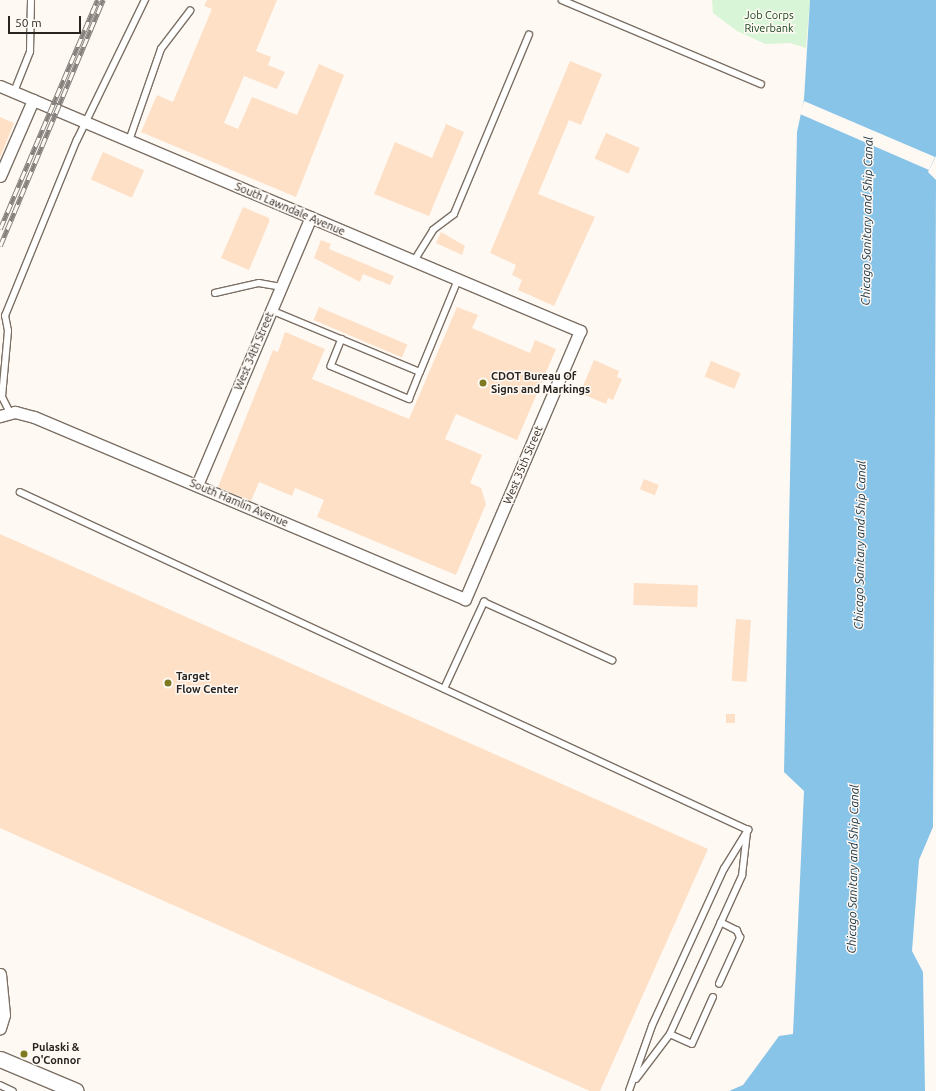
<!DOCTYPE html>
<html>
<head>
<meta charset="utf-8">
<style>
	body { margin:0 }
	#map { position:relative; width:936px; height:1091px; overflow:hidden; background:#fff9f4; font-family:Ubuntu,sans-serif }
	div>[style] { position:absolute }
	.green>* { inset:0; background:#d8f6d7 }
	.water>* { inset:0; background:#88c3e8 }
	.pier>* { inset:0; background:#fff9f4 }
	.building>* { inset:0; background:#fee0c6; transform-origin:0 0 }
	.roads { filter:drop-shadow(1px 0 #7c7065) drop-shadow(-1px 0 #7c7065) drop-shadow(0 1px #7c7065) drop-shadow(0 -1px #7c7065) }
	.service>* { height:5.5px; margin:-2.75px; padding:0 2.75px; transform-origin:2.75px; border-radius:2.75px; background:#fff }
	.minor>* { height:11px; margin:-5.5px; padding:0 5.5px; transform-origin:5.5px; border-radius:5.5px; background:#fff }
	.secondary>* { height:15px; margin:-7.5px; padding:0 7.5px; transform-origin:7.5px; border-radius:7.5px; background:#fff }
	.rail>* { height:4.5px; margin-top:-2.25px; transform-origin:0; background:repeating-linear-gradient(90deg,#fff9f4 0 9px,#85807b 0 18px); box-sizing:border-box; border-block:1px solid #85807b }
	.dots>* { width:11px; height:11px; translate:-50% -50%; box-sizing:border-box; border:2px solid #fff9f4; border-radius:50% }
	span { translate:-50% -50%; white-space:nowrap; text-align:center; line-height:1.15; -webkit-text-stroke:3px #fff9f4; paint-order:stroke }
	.park-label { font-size:11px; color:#0c3e12 }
	.street-label { font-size:11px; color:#292420 }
	.poi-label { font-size:11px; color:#292420; font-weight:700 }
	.left { translate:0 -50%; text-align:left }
	.water-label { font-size:12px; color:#143040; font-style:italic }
	.scale { position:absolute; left:8px; top:16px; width:73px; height:18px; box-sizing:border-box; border:2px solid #292420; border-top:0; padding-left:5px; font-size:12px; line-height:14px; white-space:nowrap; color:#292420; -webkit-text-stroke:3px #fff9f4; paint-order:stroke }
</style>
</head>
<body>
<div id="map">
	<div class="green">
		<i style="clip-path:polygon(712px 0,810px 0,806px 48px,790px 43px,765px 44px,737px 31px,713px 13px)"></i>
	</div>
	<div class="water">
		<i style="clip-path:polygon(evenodd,810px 0,936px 0,936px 156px,928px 172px,936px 180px,933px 827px,919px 860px,912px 951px,923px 972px,925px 1091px,729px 1091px,743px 1085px,779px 1036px,793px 1034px,804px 791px,784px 772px,797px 132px,804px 99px,810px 0,864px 127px,872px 133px,868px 141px,860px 140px,858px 131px,864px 127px)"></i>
	</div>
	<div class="pier">
		<i style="clip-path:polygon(evenodd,804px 101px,935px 157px,929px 170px,800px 114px,804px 101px,863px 130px,870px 133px,866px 140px,860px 137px,863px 130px)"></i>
	</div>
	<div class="building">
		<i style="clip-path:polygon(207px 0,277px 0,256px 51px,271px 57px,268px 65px,285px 72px,277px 89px,244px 76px,224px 123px,238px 129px,252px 97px,297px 115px,319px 64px,344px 75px,296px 197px,141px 132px,157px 95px,173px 102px,212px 9px,204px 6px)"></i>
		<i style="clip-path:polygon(570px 61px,602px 74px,581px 125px,569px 120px,538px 194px,595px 217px,554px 306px,518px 290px,522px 280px,512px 275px,516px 265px,490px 253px)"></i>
		<i style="clip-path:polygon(0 117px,14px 123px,0 158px)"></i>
		<i style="clip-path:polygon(446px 124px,464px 132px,429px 216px,374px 194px,395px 142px,432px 158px)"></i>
		<i style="left:606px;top:133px;width:37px;height:28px;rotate:24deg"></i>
		<i style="left:103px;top:152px;width:45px;height:30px;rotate:24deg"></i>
		<i style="clip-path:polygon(243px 207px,269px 218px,269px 222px,249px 270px,221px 258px)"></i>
		<i style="clip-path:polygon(441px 232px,465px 246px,462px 255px,436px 243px)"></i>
		<i style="clip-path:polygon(321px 240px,331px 244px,329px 249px,394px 276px,390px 285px,363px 274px,360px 282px,314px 258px)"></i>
		<i style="left:319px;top:307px;width:96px;height:14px;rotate:23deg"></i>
		<i style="clip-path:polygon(457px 307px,478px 315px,472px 328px,530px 353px,535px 340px,556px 349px,517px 440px,456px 414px,445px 439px,482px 455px,470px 483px,481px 488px,486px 504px,456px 575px,317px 517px,324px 500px,295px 488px,292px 496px,259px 482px,251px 501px,218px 487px,273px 350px,278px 352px,285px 332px,325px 349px,312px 379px,409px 419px)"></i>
		<i style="clip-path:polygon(594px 360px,619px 371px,617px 377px,622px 379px,613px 400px,608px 398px,606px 404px,580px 393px)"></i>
		<i style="left:711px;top:361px;width:32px;height:17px;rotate:22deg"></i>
		<i style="left:644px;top:479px;width:16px;height:11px;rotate:22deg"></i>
		<i style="clip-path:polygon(0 534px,708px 849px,600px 1091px,590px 1091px,0 828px)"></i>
		<i style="left:634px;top:583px;width:64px;height:22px;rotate:2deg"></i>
		<i style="left:736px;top:619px;width:15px;height:62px;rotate:4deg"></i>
		<i style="left:726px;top:714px;width:9px;height:9px"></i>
	</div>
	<div class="roads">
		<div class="service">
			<i style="left:562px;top:0;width:216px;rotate:22.9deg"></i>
			<i style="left:14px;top:92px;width:43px;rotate:-68.2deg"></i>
			<i style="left:30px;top:52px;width:52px;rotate:-88.9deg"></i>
			<i style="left:129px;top:141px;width:97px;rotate:-70.8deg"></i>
			<i style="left:161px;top:49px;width:48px;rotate:-52.7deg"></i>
			<i style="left:414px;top:261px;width:36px;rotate:-58deg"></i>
			<i style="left:433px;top:230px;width:26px;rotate:-37deg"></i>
			<i style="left:454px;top:214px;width:194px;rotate:-67.3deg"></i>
			<i style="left:215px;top:293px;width:45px;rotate:-12.8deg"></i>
			<i style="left:259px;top:283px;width:22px;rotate:10deg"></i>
			<i style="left:271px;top:310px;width:161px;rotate:22.6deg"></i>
			<i style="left:420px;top:372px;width:100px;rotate:-67.6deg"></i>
			<i style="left:342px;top:339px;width:29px;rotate:112deg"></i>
			<i style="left:331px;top:366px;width:85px;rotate:22.9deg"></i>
			<i style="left:409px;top:399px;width:29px;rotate:-68deg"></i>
			<i style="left:10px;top:413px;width:18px;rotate:-117deg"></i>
			<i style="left:2px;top:397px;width:66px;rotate:-84.8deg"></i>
			<i style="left:8px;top:331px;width:15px;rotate:-101deg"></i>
			<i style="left:5px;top:316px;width:190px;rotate:-67.8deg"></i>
			<i style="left:77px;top:140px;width:156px;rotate:-64.1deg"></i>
			<i style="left:20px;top:492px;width:803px;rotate:24.9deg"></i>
			<i style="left:444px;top:689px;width:96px;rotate:-65.3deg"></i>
			<i style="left:484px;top:602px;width:141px;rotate:24.4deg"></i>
			<i style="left:719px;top:984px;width:51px;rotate:-65.5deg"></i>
			<i style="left:740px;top:938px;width:8px;rotate:-113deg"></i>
			<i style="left:737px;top:931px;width:18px;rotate:-153deg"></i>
			<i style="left:670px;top:1034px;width:24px;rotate:24deg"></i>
			<i style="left:692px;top:1044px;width:51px;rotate:-65.9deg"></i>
			<i style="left:636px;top:1079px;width:56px;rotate:-52.9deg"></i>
			<i style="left:670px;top:1034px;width:174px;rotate:-65.5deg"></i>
			<i style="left:742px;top:876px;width:44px;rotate:-83.5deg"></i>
			<i style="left:0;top:1085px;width:14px;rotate:25deg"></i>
			<i style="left:629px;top:1091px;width:69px;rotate:-70.5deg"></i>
			<i style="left:652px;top:1026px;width:173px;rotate:-65.4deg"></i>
			<i style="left:724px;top:869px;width:46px;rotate:-58.4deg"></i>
		</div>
		<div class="minor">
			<i style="left:0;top:86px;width:630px;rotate:22.9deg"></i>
			<i style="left:580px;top:331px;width:292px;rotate:113.2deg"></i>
			<i style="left:465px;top:599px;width:468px;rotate:-157.1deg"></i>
			<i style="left:34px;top:417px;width:20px;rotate:-165deg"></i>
			<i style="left:15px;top:412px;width:16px;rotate:165deg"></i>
			<i style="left:0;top:176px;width:83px;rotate:-66.5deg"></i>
			<i style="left:197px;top:485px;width:291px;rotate:-67deg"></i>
			<i style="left:0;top:974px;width:41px;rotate:84.4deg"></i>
			<i style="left:4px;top:1015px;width:14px;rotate:107deg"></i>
		</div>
		<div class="secondary">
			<i style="left:0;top:1059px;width:82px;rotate:22.8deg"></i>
		</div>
	</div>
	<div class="rail">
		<i style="left:0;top:229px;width:249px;rotate:-67deg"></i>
		<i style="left:0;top:246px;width:267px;rotate:-67.3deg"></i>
	</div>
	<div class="dots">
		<i style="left:483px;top:383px;background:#7e7a21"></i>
		<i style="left:168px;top:683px;background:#7e7a21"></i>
		<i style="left:24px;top:1054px;background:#7e7a21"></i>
	</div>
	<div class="park-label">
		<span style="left:769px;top:22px">Job Corps<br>Riverbank</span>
	</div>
	<div class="street-label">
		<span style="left:290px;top:209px;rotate:23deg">South Lawndale Avenue</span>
		<span style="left:254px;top:351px;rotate:-67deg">West 34th Street</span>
		<span style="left:523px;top:465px;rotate:-67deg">West 35th Street</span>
		<span style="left:239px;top:503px;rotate:23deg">South Hamlin Avenue</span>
	</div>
	<div class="poi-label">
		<span class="left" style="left:491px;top:383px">CDOT Bureau Of<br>Signs and Markings</span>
		<span class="left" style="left:176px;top:683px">Target<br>Flow Center</span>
		<span class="left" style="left:32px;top:1054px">Pulaski &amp;<br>O'Connor</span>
	</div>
	<div class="water-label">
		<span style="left:867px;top:221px;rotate:-89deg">Chicago Sanitary and Ship Canal</span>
		<span style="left:860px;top:545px;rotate:-89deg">Chicago Sanitary and Ship Canal</span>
		<span style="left:853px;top:869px;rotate:-89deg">Chicago Sanitary and Ship Canal</span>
	</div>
	<div class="scale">50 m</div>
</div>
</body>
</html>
